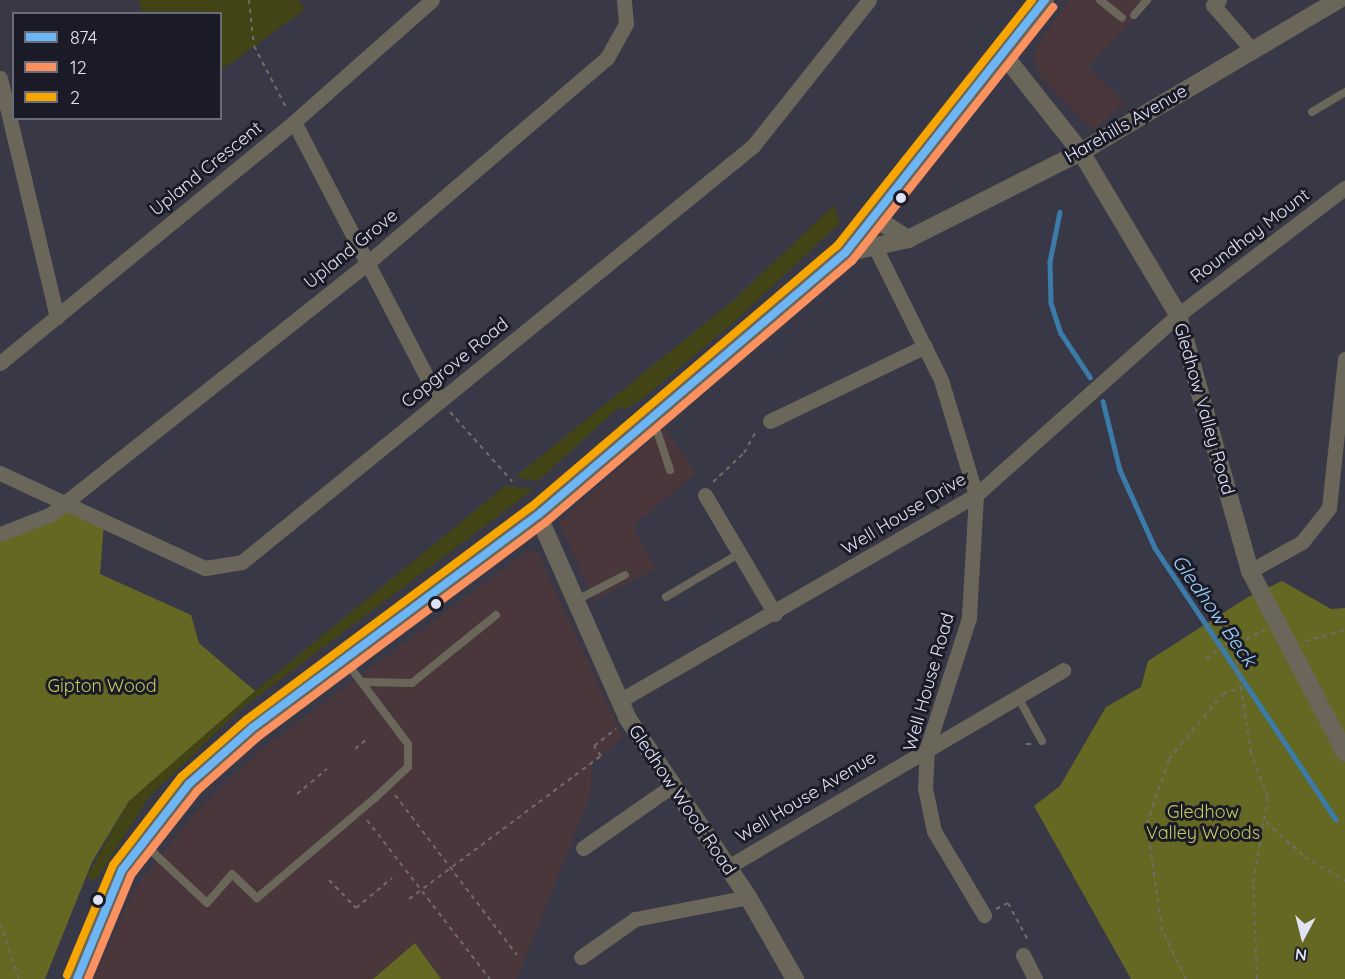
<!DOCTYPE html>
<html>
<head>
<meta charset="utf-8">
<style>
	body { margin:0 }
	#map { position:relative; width:1345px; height:979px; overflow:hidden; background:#393846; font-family:Quicksand,sans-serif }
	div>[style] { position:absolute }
	.commercial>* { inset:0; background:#49373c }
	.green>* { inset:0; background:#434415 }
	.forest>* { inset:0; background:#656822 }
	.stream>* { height:4.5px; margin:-2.25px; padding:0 2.25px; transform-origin:2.25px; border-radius:2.25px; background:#3b7baa }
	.path>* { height:2px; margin-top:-1px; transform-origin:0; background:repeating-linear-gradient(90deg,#706d68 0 4.5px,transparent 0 9px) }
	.service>* { height:8px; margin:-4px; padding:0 4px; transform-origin:4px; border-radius:4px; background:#6a665a }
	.minor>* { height:15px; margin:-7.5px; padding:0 7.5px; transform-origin:7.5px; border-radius:7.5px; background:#6a665a }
	.tertiary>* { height:18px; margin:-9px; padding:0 9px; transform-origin:9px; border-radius:9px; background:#6a665a }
	.bus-1>* { height:8px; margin:-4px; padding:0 4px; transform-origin:4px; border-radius:4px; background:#6db6f5 }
	.bus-2>* { height:8px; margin:-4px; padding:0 4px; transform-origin:4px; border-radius:4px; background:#fa915f }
	.bus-3>* { height:8px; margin:-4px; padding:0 4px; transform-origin:4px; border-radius:4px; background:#f7a600 }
	.dots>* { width:16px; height:16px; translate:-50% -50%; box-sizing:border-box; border:3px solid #1b1b27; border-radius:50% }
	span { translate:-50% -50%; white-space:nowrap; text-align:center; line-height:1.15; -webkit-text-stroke:6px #1b1b27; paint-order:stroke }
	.street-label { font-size:18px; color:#e1e2f2 }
	.park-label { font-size:18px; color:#c3ca5c }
	.water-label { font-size:20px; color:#9acff8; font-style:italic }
	.legend { position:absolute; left:12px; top:12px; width:210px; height:108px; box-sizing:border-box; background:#1b1b27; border:2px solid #6a6b78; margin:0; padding:8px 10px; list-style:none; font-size:18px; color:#e1e2f2 }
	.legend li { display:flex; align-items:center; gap:12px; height:30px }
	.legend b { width:30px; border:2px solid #6a6b78 }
	.north { position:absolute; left:1273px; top:907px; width:60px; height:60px; -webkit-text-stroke:4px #1b1b27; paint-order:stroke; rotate:187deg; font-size:16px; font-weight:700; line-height:24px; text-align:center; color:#e1e2f2 }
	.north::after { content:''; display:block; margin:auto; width:21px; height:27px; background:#e1e2f2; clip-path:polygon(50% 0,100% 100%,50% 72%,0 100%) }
</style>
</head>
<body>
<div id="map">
	<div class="commercial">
		<i style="clip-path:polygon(1070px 0,1152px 0,1088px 67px,1124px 102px,1094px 131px,1042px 78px,1034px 62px,1036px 47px)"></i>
		<i style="clip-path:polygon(665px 428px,696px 473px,633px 526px,656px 569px,594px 600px,559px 522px)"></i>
		<i style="clip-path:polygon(529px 550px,538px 553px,623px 738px,592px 762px,591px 793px,517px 979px,441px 979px,415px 944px,373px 979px,94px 979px,134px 890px,194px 814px,260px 751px)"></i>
	</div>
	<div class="green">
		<i style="clip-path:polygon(138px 0,300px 0,304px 10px,221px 70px,220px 14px,143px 13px)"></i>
		<i style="clip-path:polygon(834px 205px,840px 223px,734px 322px,643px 398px,624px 410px,620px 406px,538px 481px,515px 477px,734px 300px)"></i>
		<i style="clip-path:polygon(505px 486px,534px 489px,241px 709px,149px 797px,96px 880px,87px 877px,129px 801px,177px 755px)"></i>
	</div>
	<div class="forest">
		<i style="clip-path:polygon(64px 503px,104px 522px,100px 574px,191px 615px,199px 643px,255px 691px,129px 801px,92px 862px,45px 979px,0 979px,0 534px)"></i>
		<i style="clip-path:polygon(1282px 581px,1331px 609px,1345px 608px,1345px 979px,1131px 979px,1034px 806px,1060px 786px,1106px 707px,1141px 687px,1148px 661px,1248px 597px)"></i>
		<i style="clip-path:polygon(415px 943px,441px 979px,373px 979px)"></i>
	</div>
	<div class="stream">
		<i style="left:1060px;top:212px;width:51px;rotate:101.3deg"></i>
		<i style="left:1050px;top:262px;width:41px;rotate:88.6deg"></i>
		<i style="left:1051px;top:303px;width:32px;rotate:72deg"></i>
		<i style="left:1061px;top:333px;width:53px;rotate:56.6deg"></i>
		<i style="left:1103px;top:401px;width:71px;rotate:76.2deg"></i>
		<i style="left:1120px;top:470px;width:85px;rotate:65.8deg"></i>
		<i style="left:1155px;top:548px;width:326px;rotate:56.3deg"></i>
	</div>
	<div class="path">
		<i style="left:249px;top:0;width:46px;rotate:83.8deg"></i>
		<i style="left:254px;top:46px;width:71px;rotate:62.4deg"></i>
		<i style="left:450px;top:412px;width:93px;rotate:48.1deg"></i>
		<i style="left:713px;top:482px;width:42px;rotate:-43.1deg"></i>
		<i style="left:744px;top:453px;width:26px;rotate:-61deg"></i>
		<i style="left:1305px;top:641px;width:41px;rotate:-15.4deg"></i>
		<i style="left:1206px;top:659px;width:24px;rotate:-38deg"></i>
		<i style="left:1225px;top:644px;width:13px;rotate:-4deg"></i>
		<i style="left:1026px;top:744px;width:6px"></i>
		<i style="left:355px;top:749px;width:17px;rotate:-40deg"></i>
		<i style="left:297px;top:794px;width:39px;rotate:-40deg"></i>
		<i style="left:395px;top:795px;width:201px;rotate:52.7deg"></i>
		<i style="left:367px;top:820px;width:201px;rotate:52.3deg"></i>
		<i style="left:1266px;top:822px;width:52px;rotate:41.9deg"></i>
		<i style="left:1305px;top:857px;width:47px;rotate:31deg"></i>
		<i style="left:329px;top:880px;width:39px;rotate:46deg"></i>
		<i style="left:356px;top:908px;width:47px;rotate:-39.8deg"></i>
		<i style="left:409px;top:899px;width:239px;rotate:-36.7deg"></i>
		<i style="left:601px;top:756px;width:12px;rotate:-125deg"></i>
		<i style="left:594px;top:746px;width:28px;rotate:-38deg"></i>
		<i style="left:996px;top:909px;width:13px;rotate:-27deg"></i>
		<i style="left:1008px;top:903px;width:44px;rotate:61.7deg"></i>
		<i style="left:0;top:923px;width:59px;rotate:71.3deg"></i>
		<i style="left:1186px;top:979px;width:55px;rotate:-116.1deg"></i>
		<i style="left:1162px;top:930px;width:107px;rotate:-98.1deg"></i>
		<i style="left:1147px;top:824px;width:69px;rotate:-71.3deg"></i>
		<i style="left:1169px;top:759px;width:85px;rotate:-50.3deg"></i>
		<i style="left:1223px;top:694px;width:20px;rotate:-20deg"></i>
		<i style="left:1257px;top:979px;width:97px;rotate:-92.4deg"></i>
		<i style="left:1253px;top:882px;width:86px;rotate:-80deg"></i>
		<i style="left:1268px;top:797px;width:47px;rotate:-111.1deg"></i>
		<i style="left:1251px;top:753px;width:99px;rotate:-98.7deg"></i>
		<i style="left:1236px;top:655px;width:12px;rotate:-81deg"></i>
		<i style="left:1238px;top:643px;width:29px;rotate:-25deg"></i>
	</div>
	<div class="service">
		<i style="left:1100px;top:0;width:28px;rotate:39deg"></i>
		<i style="left:1134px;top:15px;width:20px;rotate:-49deg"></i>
		<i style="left:1312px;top:112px;width:39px;rotate:-31deg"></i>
		<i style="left:653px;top:419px;width:54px;rotate:71.6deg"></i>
		<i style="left:666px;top:597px;width:86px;rotate:-30.7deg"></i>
		<i style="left:577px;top:600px;width:54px;rotate:-27.5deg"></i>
		<i style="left:363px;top:682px;width:49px;rotate:1.2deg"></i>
		<i style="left:412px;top:683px;width:108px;rotate:-39deg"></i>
		<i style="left:1019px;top:699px;width:48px;rotate:61.3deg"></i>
		<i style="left:142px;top:842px;width:89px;rotate:43.2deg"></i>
		<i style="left:207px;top:903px;width:38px;rotate:-49deg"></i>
		<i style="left:232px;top:874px;width:35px;rotate:44deg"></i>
		<i style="left:257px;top:898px;width:155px;rotate:-40.3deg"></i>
		<i style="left:375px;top:798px;width:45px;rotate:-43.2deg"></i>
		<i style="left:408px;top:767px;width:23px;rotate:-90deg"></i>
		<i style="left:408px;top:744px;width:106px;rotate:-127deg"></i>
	</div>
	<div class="minor">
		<i style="left:1219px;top:0;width:8px;rotate:140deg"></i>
		<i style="left:1213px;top:5px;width:61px;rotate:49deg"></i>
		<i style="left:0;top:78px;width:246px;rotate:76.6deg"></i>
		<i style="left:294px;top:122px;width:314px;rotate:62.5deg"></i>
		<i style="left:876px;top:249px;width:146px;rotate:63.6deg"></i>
		<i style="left:941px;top:380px;width:120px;rotate:73.1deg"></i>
		<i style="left:976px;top:495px;width:123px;rotate:93.3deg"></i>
		<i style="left:969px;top:618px;width:137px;rotate:107.9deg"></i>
		<i style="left:927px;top:748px;width:40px;rotate:92.9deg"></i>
		<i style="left:925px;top:788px;width:44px;rotate:78.2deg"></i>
		<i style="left:934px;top:831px;width:98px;rotate:59.2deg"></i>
		<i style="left:0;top:363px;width:380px;rotate:-39.3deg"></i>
		<i style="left:294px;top:122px;width:184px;rotate:-41.5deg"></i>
		<i style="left:770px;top:421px;width:172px;rotate:-25.8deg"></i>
		<i style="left:0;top:473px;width:226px;rotate:24.9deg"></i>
		<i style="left:205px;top:568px;width:37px;rotate:-9deg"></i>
		<i style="left:242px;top:562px;width:659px;rotate:-39.15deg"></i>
		<i style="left:753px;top:146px;width:186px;rotate:-51.5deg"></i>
		<i style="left:705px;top:495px;width:138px;rotate:59.5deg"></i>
		<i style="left:0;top:534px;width:55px;rotate:-21.4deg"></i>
		<i style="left:51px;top:514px;width:409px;rotate:-38.4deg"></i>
		<i style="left:371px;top:260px;width:311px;rotate:-40.6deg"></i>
		<i style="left:607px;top:58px;width:39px;rotate:-61deg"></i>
		<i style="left:626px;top:24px;width:24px;rotate:-95deg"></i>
		<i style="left:1250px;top:571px;width:60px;rotate:-29.1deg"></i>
		<i style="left:1302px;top:542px;width:43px;rotate:-51.5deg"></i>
		<i style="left:1329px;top:508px;width:150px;rotate:-83.9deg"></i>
		<i style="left:619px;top:701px;width:412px;rotate:-30deg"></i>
		<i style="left:976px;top:495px;width:271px;rotate:-41.7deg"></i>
		<i style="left:1178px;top:315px;width:210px;rotate:-37.3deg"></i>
		<i style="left:583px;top:848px;width:105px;rotate:-34.9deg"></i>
		<i style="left:726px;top:868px;width:391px;rotate:-30.4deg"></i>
		<i style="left:1023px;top:955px;width:27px;rotate:63deg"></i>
		<i style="left:581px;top:957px;width:66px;rotate:-35.1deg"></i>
		<i style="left:635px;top:919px;width:115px;rotate:-11deg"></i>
	</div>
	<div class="tertiary">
		<i style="left:1004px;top:55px;width:124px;rotate:51.6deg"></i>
		<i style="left:1081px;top:152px;width:190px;rotate:59.2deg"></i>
		<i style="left:1178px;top:315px;width:266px;rotate:74.3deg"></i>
		<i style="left:1250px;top:571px;width:205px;rotate:62.4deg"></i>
		<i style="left:876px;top:219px;width:38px;rotate:32deg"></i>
		<i style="left:845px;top:253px;width:65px;rotate:-12.5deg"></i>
		<i style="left:908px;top:239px;width:194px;rotate:-26.7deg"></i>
		<i style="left:1081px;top:152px;width:299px;rotate:-30.6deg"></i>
		<i style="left:538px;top:515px;width:223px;rotate:66.2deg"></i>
		<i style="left:628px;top:719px;width:215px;rotate:56deg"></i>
		<i style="left:748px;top:897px;width:95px;rotate:60.2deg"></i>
		<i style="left:77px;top:979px;width:118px;rotate:-67.6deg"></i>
		<i style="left:122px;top:870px;width:109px;rotate:-52.1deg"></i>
		<i style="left:189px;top:784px;width:84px;rotate:-41.6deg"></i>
		<i style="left:252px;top:728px;width:357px;rotate:-36.7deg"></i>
		<i style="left:538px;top:515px;width:404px;rotate:-40.5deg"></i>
		<i style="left:845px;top:253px;width:323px;rotate:-51.7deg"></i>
	</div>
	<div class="bus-1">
		<i style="left:77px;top:979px;width:118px;rotate:-67.6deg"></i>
		<i style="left:122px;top:870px;width:109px;rotate:-52.1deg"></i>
		<i style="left:189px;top:784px;width:84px;rotate:-41.6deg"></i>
		<i style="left:252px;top:728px;width:357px;rotate:-36.7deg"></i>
		<i style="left:538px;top:515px;width:404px;rotate:-40.5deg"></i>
		<i style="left:845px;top:253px;width:323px;rotate:-51.7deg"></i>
	</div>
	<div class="bus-2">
		<i style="left:88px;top:979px;width:113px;rotate:-67.5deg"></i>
		<i style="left:131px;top:875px;width:107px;rotate:-51.8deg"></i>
		<i style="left:197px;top:791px;width:83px;rotate:-41.6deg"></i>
		<i style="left:259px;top:736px;width:357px;rotate:-36.7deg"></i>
		<i style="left:545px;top:523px;width:404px;rotate:-40.5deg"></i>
		<i style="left:852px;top:261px;width:324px;rotate:-51.6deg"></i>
	</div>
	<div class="bus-3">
		<i style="left:67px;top:975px;width:119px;rotate:-67.3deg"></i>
		<i style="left:113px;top:865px;width:111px;rotate:-52.3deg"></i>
		<i style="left:181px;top:777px;width:86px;rotate:-41.2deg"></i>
		<i style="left:246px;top:720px;width:356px;rotate:-36.8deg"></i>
		<i style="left:531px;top:507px;width:402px;rotate:-40.5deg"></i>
		<i style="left:837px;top:246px;width:314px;rotate:-51.6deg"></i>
	</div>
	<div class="dots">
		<i style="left:901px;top:198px;background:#e1e2f2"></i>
		<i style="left:436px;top:604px;background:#e1e2f2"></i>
		<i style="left:98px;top:900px;background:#e1e2f2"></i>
	</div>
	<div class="street-label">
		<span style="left:1126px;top:124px;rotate:-30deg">Harehills Avenue</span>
		<span style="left:206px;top:169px;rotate:-39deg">Upland Crescent</span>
		<span style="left:1250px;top:236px;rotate:-37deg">Roundhay Mount</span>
		<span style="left:351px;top:249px;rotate:-39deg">Upland Grove</span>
		<span style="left:455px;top:363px;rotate:-39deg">Copgrove Road</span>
		<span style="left:1204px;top:409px;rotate:74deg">Gledhow Valley Road</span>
		<span style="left:904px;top:514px;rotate:-31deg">Well House Drive</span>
		<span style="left:929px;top:682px;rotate:-74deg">Well House Road</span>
		<span style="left:806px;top:797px;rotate:-31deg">Well House Avenue</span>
		<span style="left:682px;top:800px;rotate:56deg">Gledhow Wood Road</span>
	</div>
	<div class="park-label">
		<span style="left:102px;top:686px">Gipton Wood</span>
		<span style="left:1203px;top:823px">Gledhow<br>Valley Woods</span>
	</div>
	<div class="water-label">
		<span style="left:1215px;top:610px;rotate:55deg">Gledhow Beck</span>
	</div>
	<ul class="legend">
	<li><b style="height:8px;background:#6db6f5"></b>874</li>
	<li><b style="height:8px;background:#fa915f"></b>12</li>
	<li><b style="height:8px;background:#f7a600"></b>2</li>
	</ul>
	<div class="north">N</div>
</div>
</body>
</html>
